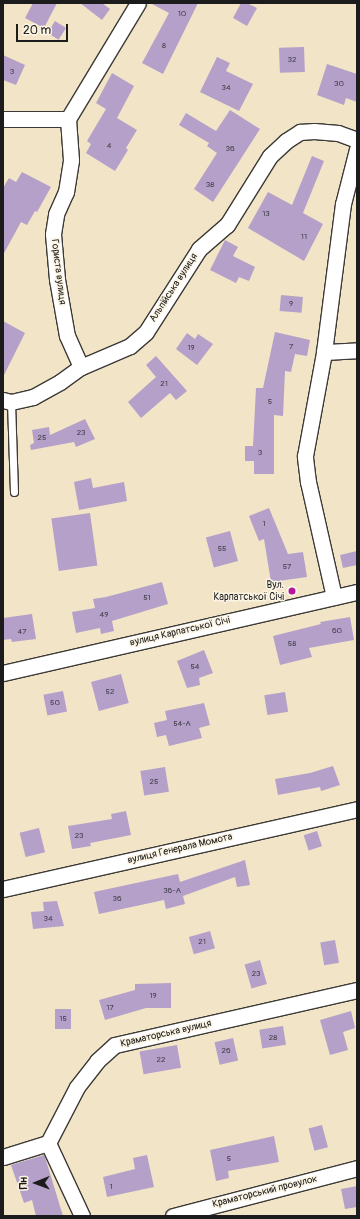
<!DOCTYPE html>
<html>
<head>
<meta charset="utf-8">
<style>
	body { margin:0 }
	#map { position:relative; width:360px; height:1219px; overflow:hidden; background:#f2e4c6; font-family:Pangolin,sans-serif }
	div>[style] { position:absolute }
	.building>* { inset:0; background:#b5a0ca; transform-origin:0 0 }
	.roads { filter:drop-shadow(1px 0 #3c3a36) drop-shadow(-1px 0 #3c3a36) drop-shadow(0 1px #3c3a36) drop-shadow(0 -1px #3c3a36) }
	.service>* { height:7px; margin:-3.5px; padding:0 3.5px; transform-origin:3.5px; border-radius:3.5px; background:#fff }
	.minor>* { height:15px; margin:-7.5px; padding:0 7.5px; transform-origin:7.5px; border-radius:7.5px; background:#fff }
	.dots>* { width:11px; height:11px; translate:-50% -50%; box-sizing:border-box; border:2px solid #fcf5e5; border-radius:50% }
	span { translate:-50% -50%; white-space:nowrap; text-align:center; line-height:1.15; -webkit-text-stroke:3px #fcf5e5; paint-order:stroke }
	.number-label { font-size:8px; color:#423d48 }
	.number-label span { -webkit-text-stroke-width:0 }
	.street-label { font-size:10px; color:#1c1c1c }
	.poi-label { font-size:10px; color:#1c1c1c }
	.right { translate:-100% -50%; text-align:right }
	.frame { position:absolute; inset:0; border:4px solid #1c1c1c; pointer-events:none }
	.north { position:absolute; left:16px; top:1163px; width:40px; height:40px; -webkit-text-stroke:3px #fcf5e5; paint-order:stroke; rotate:269deg; font-size:11px; font-weight:700; line-height:16px; text-align:center; color:#1c1c1c }
	.north::after { content:''; display:block; margin:auto; width:14px; height:18px; background:#1c1c1c; clip-path:polygon(50% 0,100% 100%,50% 72%,0 100%) }
	.scale { position:absolute; left:16px; top:24px; width:52px; height:18px; box-sizing:border-box; border:2px solid #1c1c1c; border-top:0; padding-left:5px; font-size:12px; line-height:14px; white-space:nowrap; color:#1c1c1c; -webkit-text-stroke:3px #fcf5e5; paint-order:stroke }
</style>
</head>
<body>
<div id="map">
	<div class="building">
		<i style="clip-path:polygon(33px 3px,57px 3px,44px 28px,25px 18px)"></i>
		<i style="clip-path:polygon(80px 3px,102px 3px,110px 9px,102px 20px)"></i>
		<i style="clip-path:polygon(150px 3px,198px 3px,163px 74px,142px 63px,169px 13px)"></i>
		<i style="clip-path:polygon(241px 3px,247px 3px,257px 8px,247px 26px,233px 18px)"></i>
		<i style="left:55px;top:21px;width:13px;height:14px;rotate:32deg"></i>
		<i style="left:304px;top:47px;width:25px;height:25px;rotate:88deg"></i>
		<i style="clip-path:polygon(3px 55px,25px 65px,16px 85px,3px 80px)"></i>
		<i style="clip-path:polygon(217px 57px,230px 63px,226px 71px,253px 84px,239px 111px,200px 92px)"></i>
		<i style="clip-path:polygon(327px 64px,357px 74px,357px 102px,346px 98px,344px 105px,317px 95px)"></i>
		<i style="clip-path:polygon(112px 73px,134px 86px,117px 118px,137px 130px,126px 148px,128px 150px,115px 171px,86px 153px,91px 144px,87px 141px,106px 109px,96px 103px)"></i>
		<i style="clip-path:polygon(230px 110px,260px 129px,213px 202px,194px 189px,217px 153px,207px 146px,209px 143px,179px 125px,186px 113px,216px 131px)"></i>
		<i style="clip-path:polygon(312px 156px,324px 161px,303px 213px,323px 224px,304px 261px,248px 228px,268px 192px,292px 205px)"></i>
		<i style="clip-path:polygon(22px 172px,51px 187px,37px 212px,35px 211px,27px 225px,21px 222px,3px 255px,3px 188px,9px 178px,16px 182px)"></i>
		<i style="clip-path:polygon(225px 240px,238px 247px,233px 256px,255px 267px,249px 281px,239px 277px,236px 283px,210px 270px)"></i>
		<i style="left:281px;top:295px;width:22px;height:16px;rotate:5deg"></i>
		<i style="clip-path:polygon(3px 321px,25px 333px,3px 377px)"></i>
		<i style="clip-path:polygon(275px 332px,310px 340px,307px 356px,295px 354px,291px 372px,285px 371px,283px 416px,274px 415px,274px 474px,254px 474px,254px 461px,245px 461px,245px 446px,253px 446px,256px 388px,263px 388px)"></i>
		<i style="clip-path:polygon(187px 333px,195px 339px,198px 334px,213px 344px,197px 365px,176px 349px)"></i>
		<i style="clip-path:polygon(156px 356px,187px 391px,176px 400px,170px 393px,141px 418px,128px 402px,156px 377px,146px 365px)"></i>
		<i style="clip-path:polygon(85px 419px,95px 439px,76px 447px,74px 442px,31px 450px,30px 445px,34px 443px,32px 430px,49px 427px,50px 435px)"></i>
		<i style="clip-path:polygon(91px 478px,93px 488px,124px 482px,127px 501px,79px 510px,74px 482px)"></i>
		<i style="clip-path:polygon(269px 508px,288px 554px,303px 552px,307px 577px,271px 582px,264px 539px,259px 541px,249px 516px)"></i>
		<i style="left:90px;top:513px;width:53px;height:39px;rotate:82deg"></i>
		<i style="left:230px;top:531px;width:31px;height:25px;rotate:75deg"></i>
		<i style="clip-path:polygon(357px 551px,357px 565px,343px 568px,340px 555px)"></i>
		<i style="clip-path:polygon(162px 582px,168px 604px,112px 621px,114px 631px,101px 634px,100px 628px,76px 633px,72px 612px,95px 608px,93px 599px,106px 597px)"></i>
		<i style="clip-path:polygon(32px 614px,36px 639px,12px 642px,11px 639px,3px 640px,3px 618px)"></i>
		<i style="clip-path:polygon(350px 617px,354px 640px,309px 648px,312px 657px,280px 665px,273px 636px,321px 624px,320px 622px)"></i>
		<i style="clip-path:polygon(204px 650px,213px 673px,199px 678px,200px 685px,187px 688px,177px 661px)"></i>
		<i style="left:121px;top:674px;width:30px;height:31px;rotate:75deg"></i>
		<i style="left:63px;top:691px;width:21px;height:20px;rotate:79deg"></i>
		<i style="left:285px;top:692px;width:20px;height:21px;rotate:81deg"></i>
		<i style="clip-path:polygon(204px 703px,210px 725px,199px 728px,202px 738px,169px 746px,166px 735px,157px 737px,154px 723px,167px 720px,165px 711px)"></i>
		<i style="clip-path:polygon(333px 766px,340px 785px,321px 791px,320px 787px,278px 795px,275px 779px,310px 773px)"></i>
		<i style="left:165px;top:767px;width:25px;height:25px;rotate:81deg"></i>
		<i style="clip-path:polygon(126px 811px,131px 835px,90px 843px,91px 846px,72px 849px,68px 826px,112px 819px,111px 814px)"></i>
		<i style="left:39px;top:828px;width:25px;height:20px;rotate:76deg"></i>
		<i style="left:317px;top:831px;width:16px;height:14px;rotate:72deg"></i>
		<i style="clip-path:polygon(245px 860px,250px 885px,237px 887px,235px 877px,183px 896px,185px 904px,166px 909px,164px 900px,99px 914px,94px 892px,178px 874px,180px 882px)"></i>
		<i style="clip-path:polygon(57px 901px,64px 926px,33px 929px,31px 912px,44px 911px,43px 902px)"></i>
		<i style="left:210px;top:931px;width:18px;height:22px;rotate:74deg"></i>
		<i style="left:335px;top:940px;width:23px;height:15px;rotate:80deg"></i>
		<i style="left:260px;top:960px;width:25px;height:16px;rotate:74deg"></i>
		<i style="clip-path:polygon(171px 983px,171px 1008px,146px 1008px,105px 1020px,99px 1000px,135px 990px,135px 984px)"></i>
		<i style="left:55px;top:1009px;width:16px;height:20px"></i>
		<i style="clip-path:polygon(351px 1011px,355px 1028px,343px 1032px,348px 1050px,330px 1055px,320px 1020px)"></i>
		<i style="left:283px;top:1026px;width:19px;height:24px;rotate:81deg"></i>
		<i style="left:233px;top:1038px;width:23px;height:19px;rotate:77deg"></i>
		<i style="left:177px;top:1045px;width:23px;height:38px;rotate:80deg"></i>
		<i style="left:322px;top:1125px;width:23px;height:14px;rotate:75deg"></i>
		<i style="clip-path:polygon(274px 1136px,279px 1162px,228px 1171px,229px 1178px,216px 1181px,210px 1150px)"></i>
		<i style="clip-path:polygon(44px 1155px,45px 1157px,63px 1216px,36px 1216px,32px 1200px,24px 1203px,11px 1165px)"></i>
		<i style="clip-path:polygon(147px 1155px,154px 1187px,107px 1197px,103px 1177px,135px 1169px,133px 1158px)"></i>
		<i style="clip-path:polygon(357px 1186px,357px 1207px,345px 1209px,341px 1189px)"></i>
	</div>
	<div class="roads">
		<div class="service">
			<i style="left:11px;top:402px;width:90px;rotate:88.1deg"></i>
		</div>
		<div class="minor">
			<i style="left:3px;top:119px;width:65px"></i>
			<i style="left:324px;top:352px;width:33px;rotate:-3deg"></i>
			<i style="left:81px;top:367px;width:34px;rotate:-114deg"></i>
			<i style="left:67px;top:336px;width:58px;rotate:-100deg"></i>
			<i style="left:57px;top:279px;width:45px;rotate:-95.1deg"></i>
			<i style="left:53px;top:234px;width:20px;rotate:-81deg"></i>
			<i style="left:56px;top:214px;width:24px;rotate:-66deg"></i>
			<i style="left:66px;top:192px;width:32px;rotate:-81deg"></i>
			<i style="left:71px;top:160px;width:41px;rotate:-94.2deg"></i>
			<i style="left:68px;top:119px;width:135px;rotate:-58.9deg"></i>
			<i style="left:3px;top:400px;width:8px;rotate:14deg"></i>
			<i style="left:11px;top:402px;width:23px;rotate:-13deg"></i>
			<i style="left:33px;top:397px;width:31px;rotate:-29deg"></i>
			<i style="left:60px;top:382px;width:26px;rotate:-36deg"></i>
			<i style="left:81px;top:367px;width:53px;rotate:-23.2deg"></i>
			<i style="left:130px;top:346px;width:21px;rotate:-41deg"></i>
			<i style="left:146px;top:332px;width:98px;rotate:-57.4deg"></i>
			<i style="left:199px;top:249px;width:37px;rotate:-41deg"></i>
			<i style="left:227px;top:225px;width:81px;rotate:-58.1deg"></i>
			<i style="left:270px;top:156px;width:22px;rotate:-43deg"></i>
			<i style="left:286px;top:141px;width:17px;rotate:-33deg"></i>
			<i style="left:300px;top:132px;width:14px;rotate:-4deg"></i>
			<i style="left:314px;top:131px;width:24px;rotate:5deg"></i>
			<i style="left:338px;top:133px;width:20px;rotate:20deg"></i>
			<i style="left:334px;top:597px;width:118px;rotate:-102.7deg"></i>
			<i style="left:308px;top:482px;width:26px;rotate:-97deg"></i>
			<i style="left:305px;top:456px;width:106px;rotate:-79.6deg"></i>
			<i style="left:324px;top:352px;width:149px;rotate:-82.7deg"></i>
			<i style="left:343px;top:204px;width:57px;rotate:-75.7deg"></i>
			<i style="left:3px;top:673px;width:363px;rotate:-12.9deg"></i>
			<i style="left:3px;top:889px;width:363px;rotate:-12.7deg"></i>
			<i style="left:48px;top:1143px;width:81px;rotate:65deg"></i>
			<i style="left:3px;top:1157px;width:47px;rotate:-17.3deg"></i>
			<i style="left:48px;top:1143px;width:63px;rotate:-62.6deg"></i>
			<i style="left:77px;top:1087px;width:33px;rotate:-52deg"></i>
			<i style="left:97px;top:1061px;width:24px;rotate:-42deg"></i>
			<i style="left:115px;top:1045px;width:248px;rotate:-12.8deg"></i>
			<i style="left:173px;top:1216px;width:190px;rotate:-14.6deg"></i>
		</div>
	</div>
	<div class="dots">
		<i style="left:292px;top:591px;background:#b5179e"></i>
	</div>
	<div class="number-label">
		<span style="left:182px;top:14px">10</span>
		<span style="left:164px;top:46px">8</span>
		<span style="left:292px;top:60px">32</span>
		<span style="left:12px;top:72px">3</span>
		<span style="left:339px;top:84px">30</span>
		<span style="left:226px;top:88px">34</span>
		<span style="left:109px;top:146px">4</span>
		<span style="left:230px;top:149px">36</span>
		<span style="left:210px;top:185px">38</span>
		<span style="left:266px;top:214px">13</span>
		<span style="left:304px;top:237px">11</span>
		<span style="left:291px;top:304px">9</span>
		<span style="left:291px;top:347px">7</span>
		<span style="left:191px;top:348px">19</span>
		<span style="left:164px;top:384px">21</span>
		<span style="left:270px;top:402px">5</span>
		<span style="left:81px;top:433px">23</span>
		<span style="left:42px;top:438px">25</span>
		<span style="left:260px;top:453px">3</span>
		<span style="left:264px;top:524px">1</span>
		<span style="left:222px;top:549px">55</span>
		<span style="left:287px;top:567px">57</span>
		<span style="left:147px;top:598px">51</span>
		<span style="left:104px;top:615px">49</span>
		<span style="left:337px;top:631px">60</span>
		<span style="left:22px;top:632px">47</span>
		<span style="left:292px;top:644px">58</span>
		<span style="left:195px;top:667px">54</span>
		<span style="left:110px;top:692px">52</span>
		<span style="left:55px;top:703px">50</span>
		<span style="left:182px;top:724px">54-А</span>
		<span style="left:154px;top:782px">25</span>
		<span style="left:79px;top:836px">23</span>
		<span style="left:172px;top:891px">36-А</span>
		<span style="left:117px;top:899px">36</span>
		<span style="left:48px;top:919px">34</span>
		<span style="left:202px;top:942px">21</span>
		<span style="left:256px;top:974px">23</span>
		<span style="left:153px;top:996px">19</span>
		<span style="left:110px;top:1008px">17</span>
		<span style="left:63px;top:1019px">15</span>
		<span style="left:273px;top:1038px">28</span>
		<span style="left:226px;top:1051px">26</span>
		<span style="left:161px;top:1060px">22</span>
		<span style="left:229px;top:1159px">5</span>
		<span style="left:111px;top:1187px">1</span>
	</div>
	<div class="street-label">
		<span style="left:58px;top:272px;rotate:83deg">Гориста вулиця</span>
		<span style="left:174px;top:288px;rotate:-57deg">Альпійська вулиця</span>
		<span style="left:180px;top:632px;rotate:-13deg">вулиця Карпатської Січі</span>
		<span style="left:180px;top:849px;rotate:-13deg">вулиця Генерала Момота</span>
		<span style="left:166px;top:1034px;rotate:-13deg">Краматорська вулиця</span>
		<span style="left:265px;top:1192px;rotate:-14deg">Краматорський провулок</span>
	</div>
	<div class="poi-label">
		<span class="right" style="left:284px;top:591px">Вул.<br>Карпатської Січі</span>
	</div>
	<div class="frame"></div>
	<div class="north">Пн</div>
	<div class="scale">20 m</div>
</div>
</body>
</html>
